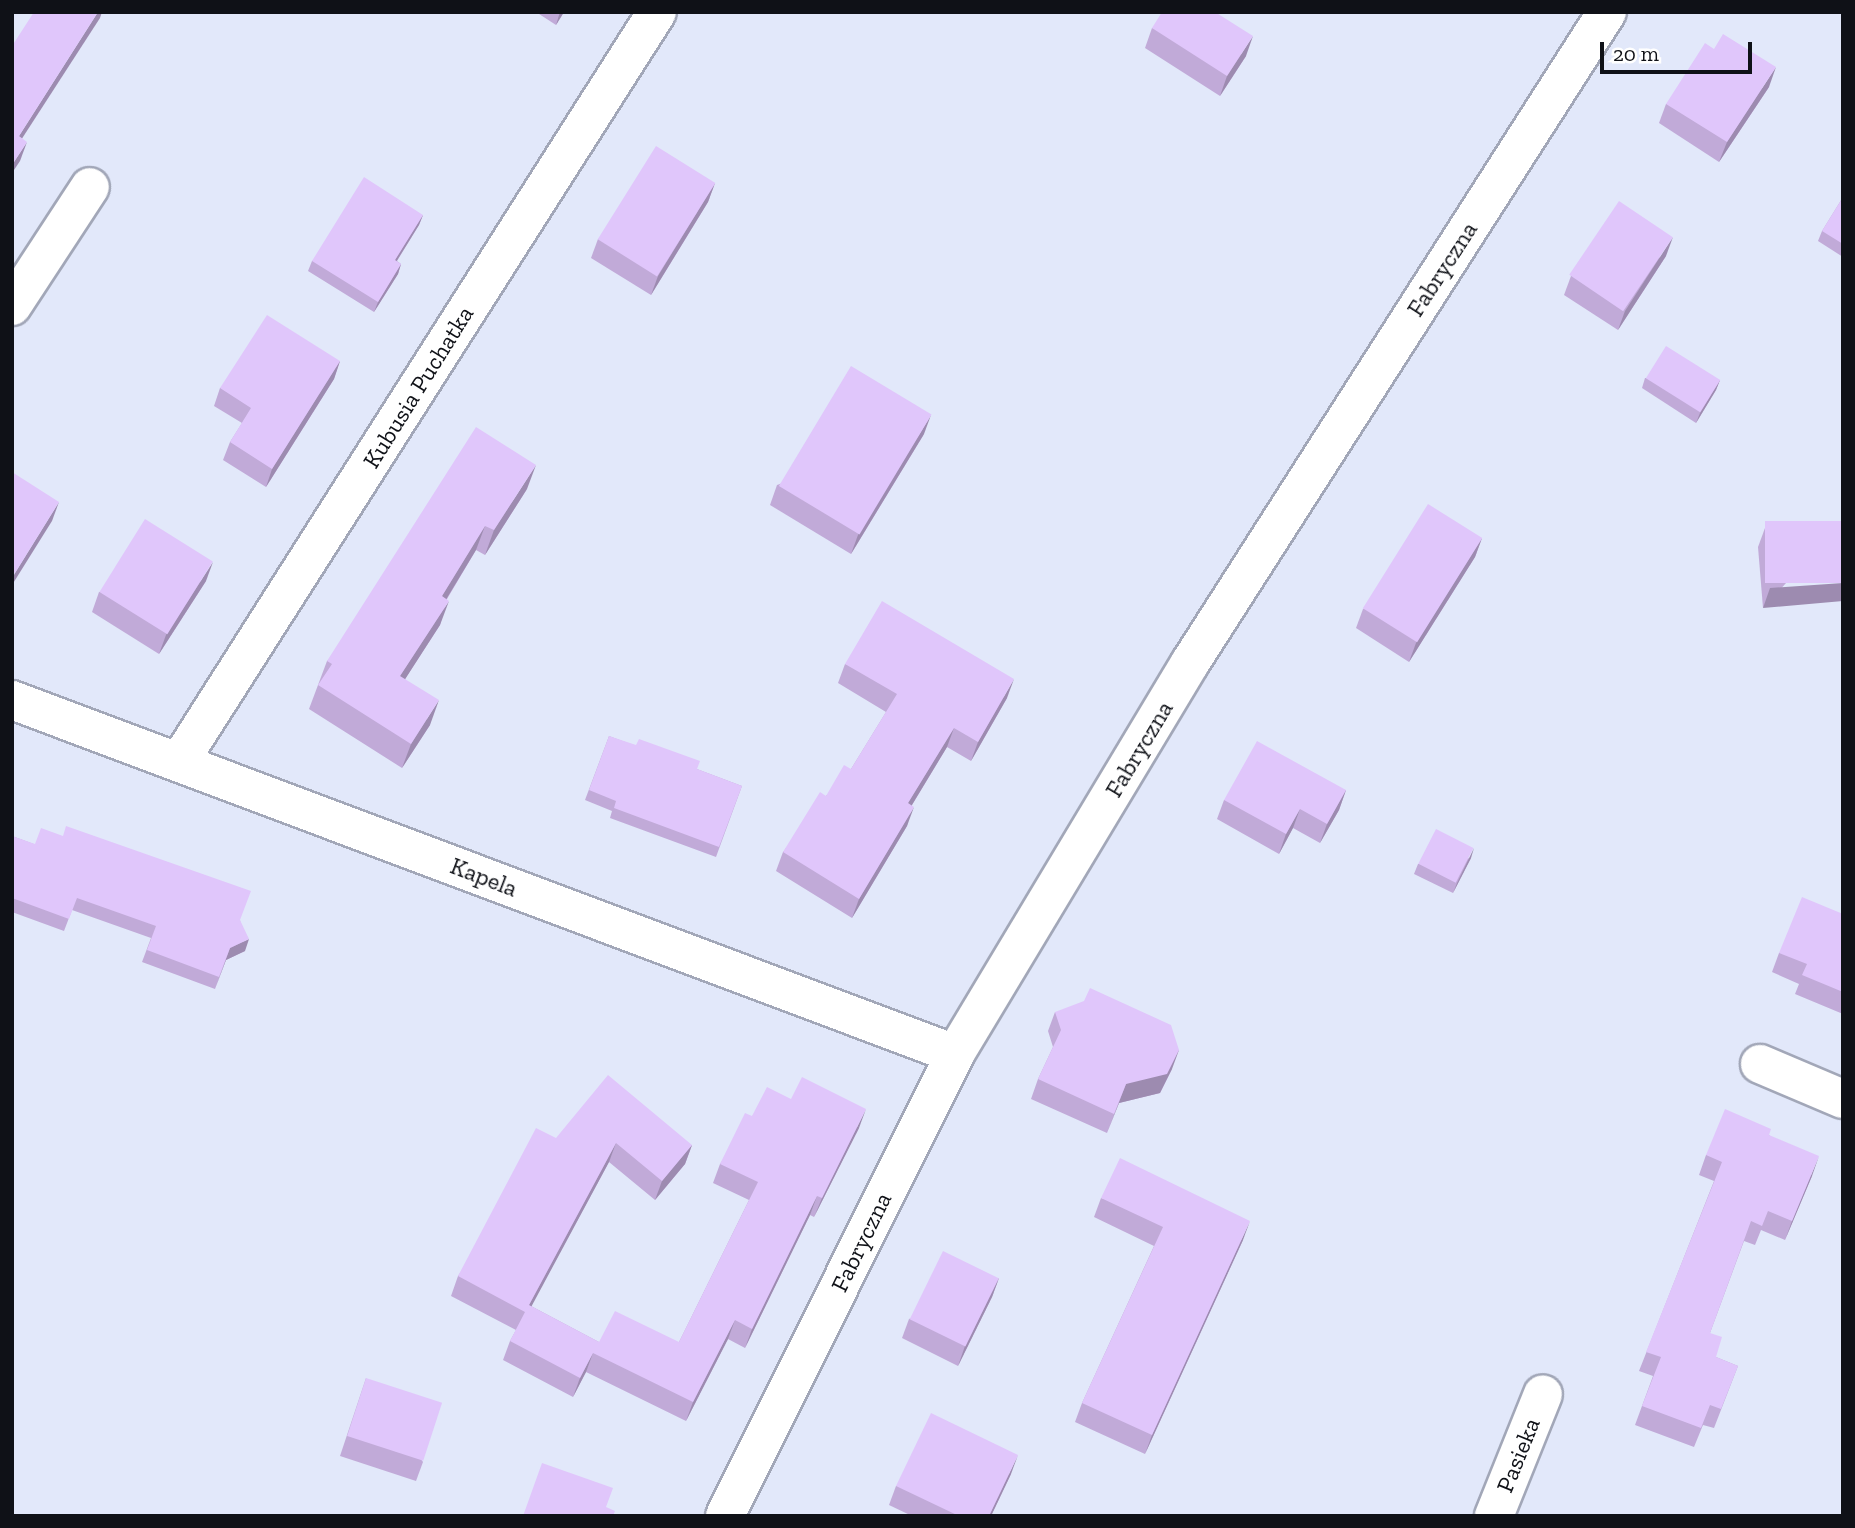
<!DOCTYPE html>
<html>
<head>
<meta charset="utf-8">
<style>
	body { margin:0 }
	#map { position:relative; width:1855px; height:1528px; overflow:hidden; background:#e2e8fa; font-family:"Zilla Slab",serif }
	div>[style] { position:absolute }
	.roads { filter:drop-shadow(2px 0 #a2a7b8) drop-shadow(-2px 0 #a2a7b8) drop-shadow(0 2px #a2a7b8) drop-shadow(0 -2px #a2a7b8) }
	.street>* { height:38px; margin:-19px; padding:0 19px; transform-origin:19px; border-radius:19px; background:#fff }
	.wall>* { inset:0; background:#c1aad8 }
	.shaded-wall>* { inset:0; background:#9d8bb0 }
	.building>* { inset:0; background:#e0c6fb; transform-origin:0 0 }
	span { translate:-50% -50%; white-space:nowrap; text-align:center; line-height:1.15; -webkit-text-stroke:5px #fff; paint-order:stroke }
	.street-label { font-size:24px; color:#0f1117 }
	.frame { position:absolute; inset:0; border:14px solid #0f1117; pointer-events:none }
	.scale { position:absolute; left:1600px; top:42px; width:152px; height:32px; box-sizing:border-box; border:4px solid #0f1117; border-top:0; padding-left:9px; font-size:21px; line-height:24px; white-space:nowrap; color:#0f1117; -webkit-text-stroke:5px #fff; paint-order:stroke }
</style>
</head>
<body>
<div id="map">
	<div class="roads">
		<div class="street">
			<i style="left:12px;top:306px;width:142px;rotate:-56.8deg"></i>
			<i style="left:12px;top:700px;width:1007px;rotate:20.58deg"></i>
			<i style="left:179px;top:762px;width:889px;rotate:-57.49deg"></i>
			<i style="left:1760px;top:1064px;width:90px;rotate:22.9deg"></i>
			<i style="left:725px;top:1516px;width:516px;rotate:-63.53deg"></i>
			<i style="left:955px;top:1054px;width:456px;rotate:-59deg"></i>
			<i style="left:1190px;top:663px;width:773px;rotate:-57.36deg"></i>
			<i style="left:1494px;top:1516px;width:131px;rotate:-68.1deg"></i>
		</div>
	</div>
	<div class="wall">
		<i style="clip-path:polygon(536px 12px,564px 12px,556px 25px)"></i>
		<i style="clip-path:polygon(1152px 28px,1246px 56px,1220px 96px,1145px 48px)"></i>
		<i style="clip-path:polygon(1769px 87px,1719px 162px,1659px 123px,1666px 104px)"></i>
		<i style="clip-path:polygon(715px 183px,708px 202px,651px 295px,591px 258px,598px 239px)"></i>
		<i style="clip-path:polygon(1843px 197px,1843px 257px,1818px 241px,1822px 231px)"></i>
		<i style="clip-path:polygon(423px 215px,419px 225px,397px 261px,401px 264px,398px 274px,374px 312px,308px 271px,312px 261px)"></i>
		<i style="clip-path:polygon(1666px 256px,1618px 330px,1564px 295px,1571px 276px)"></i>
		<i style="clip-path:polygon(340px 361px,334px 379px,266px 487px,223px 460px,230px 442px,242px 423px,214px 406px,220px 388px)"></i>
		<i style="clip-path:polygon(1645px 378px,1720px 380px,1716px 390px,1696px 423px,1642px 388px)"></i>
		<i style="clip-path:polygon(924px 434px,851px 554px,770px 505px,777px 485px)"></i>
		<i style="clip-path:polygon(527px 489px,485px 555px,476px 550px,447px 599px,440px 625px,405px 679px,430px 725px,402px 768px,309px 709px,327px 661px)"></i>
		<i style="clip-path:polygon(1843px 521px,1763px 608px,1758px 547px,1765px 528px)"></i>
		<i style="clip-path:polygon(1482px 538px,1475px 557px,1409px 662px,1356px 628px,1363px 609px)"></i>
		<i style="clip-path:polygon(206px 581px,159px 654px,92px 612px,99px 592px)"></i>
		<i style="clip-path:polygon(845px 664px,1007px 698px,971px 761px,947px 747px,912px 805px,907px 826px,852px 918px,776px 871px,783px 852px,826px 796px,851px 769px,886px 712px,838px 683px)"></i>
		<i style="clip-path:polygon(609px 736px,742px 786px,716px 857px,610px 818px,612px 811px,585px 800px)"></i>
		<i style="clip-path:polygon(1346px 790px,1339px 810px,1320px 843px,1293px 828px,1279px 854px,1217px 819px,1224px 800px)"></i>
		<i style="clip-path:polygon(12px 836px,240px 920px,245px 951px,226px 960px,215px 989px,142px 962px,151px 938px,72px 910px,64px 931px,12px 912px)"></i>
		<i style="clip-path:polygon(1471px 858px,1453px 893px,1414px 874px,1418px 864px)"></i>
		<i style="clip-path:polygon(1843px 914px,1843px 1014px,1795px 994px,1799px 984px,1772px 972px,1779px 953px)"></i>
		<i style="clip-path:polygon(1055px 1012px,1172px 1069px,1160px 1093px,1119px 1103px,1107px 1133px,1031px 1099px,1038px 1079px,1053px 1047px,1048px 1031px)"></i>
		<i style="clip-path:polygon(791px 1099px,859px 1128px,814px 1217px,810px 1215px,745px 1348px,728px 1339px,686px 1421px,586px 1372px,573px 1397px,503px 1360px,510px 1341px,516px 1330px,451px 1296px,458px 1276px,556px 1138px,692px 1145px,685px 1164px,655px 1200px,609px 1162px,531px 1306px,599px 1342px,679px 1342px,749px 1200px,713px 1183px,720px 1164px,752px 1116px)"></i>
		<i style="clip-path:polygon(1769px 1135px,1812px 1176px,1785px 1240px,1761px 1230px,1755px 1245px,1744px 1241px,1710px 1333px,1716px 1357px,1738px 1366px,1714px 1428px,1703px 1425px,1694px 1447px,1635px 1425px,1653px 1376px,1639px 1371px,1714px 1181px,1699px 1175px,1706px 1155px)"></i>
		<i style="clip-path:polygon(1101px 1198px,1243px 1240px,1145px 1454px,1075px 1422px,1082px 1403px,1154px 1246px,1094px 1217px)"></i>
		<i style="clip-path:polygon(999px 1278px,992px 1297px,958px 1366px,902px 1338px,909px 1319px)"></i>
		<i style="clip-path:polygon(366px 1378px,423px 1462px,416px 1481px,340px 1456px)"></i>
		<i style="clip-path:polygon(1011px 1474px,991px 1516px,912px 1516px,889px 1505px,896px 1486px)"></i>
	</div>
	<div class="shaded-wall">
		<i style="clip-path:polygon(98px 12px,102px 12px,100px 18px,12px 154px,19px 136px)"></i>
		<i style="clip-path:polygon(560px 12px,564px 12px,556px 25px)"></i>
		<i style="clip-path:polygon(1253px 36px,1246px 56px,1220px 96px,1227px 76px)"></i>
		<i style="clip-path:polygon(1776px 67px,1769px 87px,1719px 162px,1727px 142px)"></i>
		<i style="clip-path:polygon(27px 142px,20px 161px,12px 173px,12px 165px)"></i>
		<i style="clip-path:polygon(715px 183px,708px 202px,651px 295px,658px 276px)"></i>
		<i style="clip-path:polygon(423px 215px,419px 225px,391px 270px,395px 260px)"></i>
		<i style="clip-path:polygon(1673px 237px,1666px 256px,1618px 330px,1625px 311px)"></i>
		<i style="clip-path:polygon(401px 264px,398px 274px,374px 312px,378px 302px)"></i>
		<i style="clip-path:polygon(340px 361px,334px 379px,266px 487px,272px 469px)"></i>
		<i style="clip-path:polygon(1720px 380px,1716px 390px,1696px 423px,1700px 413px)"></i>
		<i style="clip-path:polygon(931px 415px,924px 434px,851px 554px,858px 535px)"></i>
		<i style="clip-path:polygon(536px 465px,527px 489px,485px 555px,494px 530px)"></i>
		<i style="clip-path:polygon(59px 502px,52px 521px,12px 585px,12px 579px,15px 573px)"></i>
		<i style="clip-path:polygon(485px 526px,476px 550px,433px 621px,442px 596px)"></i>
		<i style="clip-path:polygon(1482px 538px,1475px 557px,1409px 662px,1416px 643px)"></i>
		<i style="clip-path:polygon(213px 562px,206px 581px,159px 654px,166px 635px)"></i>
		<i style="clip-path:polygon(1843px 583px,1843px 601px,1763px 608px,1770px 588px)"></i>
		<i style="clip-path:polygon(449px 601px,440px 625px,391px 701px,400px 676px)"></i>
		<i style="clip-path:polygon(1014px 679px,1007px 698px,971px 761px,978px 742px)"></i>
		<i style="clip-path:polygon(439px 700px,430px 725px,402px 768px,411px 744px)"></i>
		<i style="clip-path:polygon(954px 728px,947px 747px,901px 823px,908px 803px)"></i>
		<i style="clip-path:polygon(1346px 790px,1339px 810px,1320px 843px,1327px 824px)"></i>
		<i style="clip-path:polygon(914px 807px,907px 826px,852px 918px,859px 899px)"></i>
		<i style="clip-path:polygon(1300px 809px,1293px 828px,1279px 854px,1286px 834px)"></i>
		<i style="clip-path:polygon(1474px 848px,1471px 858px,1453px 893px,1457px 883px)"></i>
		<i style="clip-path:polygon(249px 939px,245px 951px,226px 960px,215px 989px,230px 948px)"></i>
		<i style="clip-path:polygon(1179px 1050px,1172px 1069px,1160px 1093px,1119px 1103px,1107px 1133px,1126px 1084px)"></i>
		<i style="clip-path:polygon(866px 1109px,859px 1128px,814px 1217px,822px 1198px)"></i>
		<i style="clip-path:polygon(616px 1143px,609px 1162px,522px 1324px,529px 1305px)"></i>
		<i style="clip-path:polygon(692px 1145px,685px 1164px,655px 1200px,662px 1181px)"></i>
		<i style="clip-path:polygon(1819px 1156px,1812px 1176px,1785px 1240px,1792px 1221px)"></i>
		<i style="clip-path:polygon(817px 1196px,810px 1215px,745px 1348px,752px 1329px)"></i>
		<i style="clip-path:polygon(1250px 1221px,1243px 1240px,1145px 1454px,1152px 1435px)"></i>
		<i style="clip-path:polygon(999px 1278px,992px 1297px,958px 1366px,965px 1346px)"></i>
		<i style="clip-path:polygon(735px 1320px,728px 1339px,686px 1421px,693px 1402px)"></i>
		<i style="clip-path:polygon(593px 1353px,586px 1372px,573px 1397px,580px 1378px)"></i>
		<i style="clip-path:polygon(1018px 1455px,1011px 1474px,991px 1516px,989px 1516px)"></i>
	</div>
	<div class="building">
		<i style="clip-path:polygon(34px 12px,98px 12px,19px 136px,27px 142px,12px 165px,12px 46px)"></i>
		<i style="clip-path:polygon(1162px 12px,1215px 12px,1253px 36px,1227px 76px,1152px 28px)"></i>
		<i style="clip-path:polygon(1723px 34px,1776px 67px,1727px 142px,1666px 104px,1705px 43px,1714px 49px)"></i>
		<i style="left:656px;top:146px;width:70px;height:110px;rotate:32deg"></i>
		<i style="clip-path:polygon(364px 177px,423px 215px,395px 260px,401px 264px,378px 302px,312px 261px)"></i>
		<i style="clip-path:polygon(1843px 197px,1843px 244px,1822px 231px)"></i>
		<i style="left:1619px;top:201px;width:65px;height:89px;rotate:34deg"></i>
		<i style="clip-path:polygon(267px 315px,340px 361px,272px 469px,230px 442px,251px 408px,220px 388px)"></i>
		<i style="left:1666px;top:346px;width:64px;height:38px;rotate:32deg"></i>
		<i style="left:851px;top:366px;width:94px;height:140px;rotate:31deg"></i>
		<i style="clip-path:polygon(476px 427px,536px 465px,494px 530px,485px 526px,442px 596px,449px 601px,400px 676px,439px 700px,411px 744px,318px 685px,332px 664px,327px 661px)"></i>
		<i style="clip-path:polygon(12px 472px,59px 502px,15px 573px,12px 571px)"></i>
		<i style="left:1428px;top:504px;width:64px;height:123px;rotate:32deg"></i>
		<i style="left:145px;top:519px;width:80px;height:86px;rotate:32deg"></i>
		<i style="left:1843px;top:521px;width:62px;height:78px;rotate:90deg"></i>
		<i style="clip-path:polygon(882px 601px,1014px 679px,978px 742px,954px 728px,908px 803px,914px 807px,859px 899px,783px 852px,820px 792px,826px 796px,844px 765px,851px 769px,897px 694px,845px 664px)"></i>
		<i style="clip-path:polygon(609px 736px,636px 745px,639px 739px,700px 761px,697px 769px,742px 786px,719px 847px,614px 808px,616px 801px,589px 790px)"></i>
		<i style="clip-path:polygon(1257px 741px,1346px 790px,1327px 824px,1300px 809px,1286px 834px,1224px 800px)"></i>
		<i style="clip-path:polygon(66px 826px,251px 891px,240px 920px,249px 939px,230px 948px,219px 977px,147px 950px,156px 926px,77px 898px,69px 919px,12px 898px,12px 836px,35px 844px,41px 828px,63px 836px)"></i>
		<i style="left:1436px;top:829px;width:42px;height:39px;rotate:27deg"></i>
		<i style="clip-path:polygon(1802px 897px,1843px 914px,1843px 992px,1802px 975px,1807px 964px,1779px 953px)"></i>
		<i style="clip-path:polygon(1090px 988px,1171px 1025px,1179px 1050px,1167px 1074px,1126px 1084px,1114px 1114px,1038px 1079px,1061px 1030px,1055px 1012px,1084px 1001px)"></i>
		<i style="clip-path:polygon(608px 1075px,692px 1145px,662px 1181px,616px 1143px,529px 1305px,599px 1342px,615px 1311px,679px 1342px,758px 1182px,720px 1164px,745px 1113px,752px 1116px,767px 1087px,791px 1099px,802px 1077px,866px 1109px,822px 1198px,817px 1196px,752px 1329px,735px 1320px,693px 1402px,593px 1353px,580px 1378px,510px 1341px,525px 1312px,458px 1276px,536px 1128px,556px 1138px)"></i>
		<i style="clip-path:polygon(1725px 1109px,1771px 1129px,1769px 1135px,1819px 1156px,1792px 1221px,1768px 1211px,1762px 1226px,1751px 1221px,1710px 1333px,1722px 1337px,1716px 1357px,1738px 1366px,1721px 1409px,1710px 1405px,1701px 1428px,1642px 1406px,1661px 1357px,1646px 1352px,1722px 1162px,1706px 1155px)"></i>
		<i style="clip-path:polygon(1120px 1158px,1250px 1221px,1152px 1435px,1082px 1403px,1163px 1227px,1101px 1198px)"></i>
		<i style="left:943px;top:1251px;width:62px;height:76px;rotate:26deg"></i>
		<i style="left:366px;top:1378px;width:80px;height:61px;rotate:18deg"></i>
		<i style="clip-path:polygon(931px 1413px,1018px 1455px,989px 1516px,959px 1516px,896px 1486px)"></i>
		<i style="clip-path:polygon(542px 1463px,613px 1488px,606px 1507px,615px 1511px,613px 1516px,523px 1516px)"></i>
	</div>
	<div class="street-label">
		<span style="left:1442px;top:269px;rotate:-57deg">Fabryczna</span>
		<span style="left:418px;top:387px;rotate:-58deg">Kubusia Puchatka</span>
		<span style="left:1139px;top:749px;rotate:-59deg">Fabryczna</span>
		<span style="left:484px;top:877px;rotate:21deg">Kapela</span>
		<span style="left:861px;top:1242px;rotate:-64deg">Fabryczna</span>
		<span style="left:1518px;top:1455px;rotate:-68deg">Pasieka</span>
	</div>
	<div class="frame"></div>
	<div class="scale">20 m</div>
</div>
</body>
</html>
